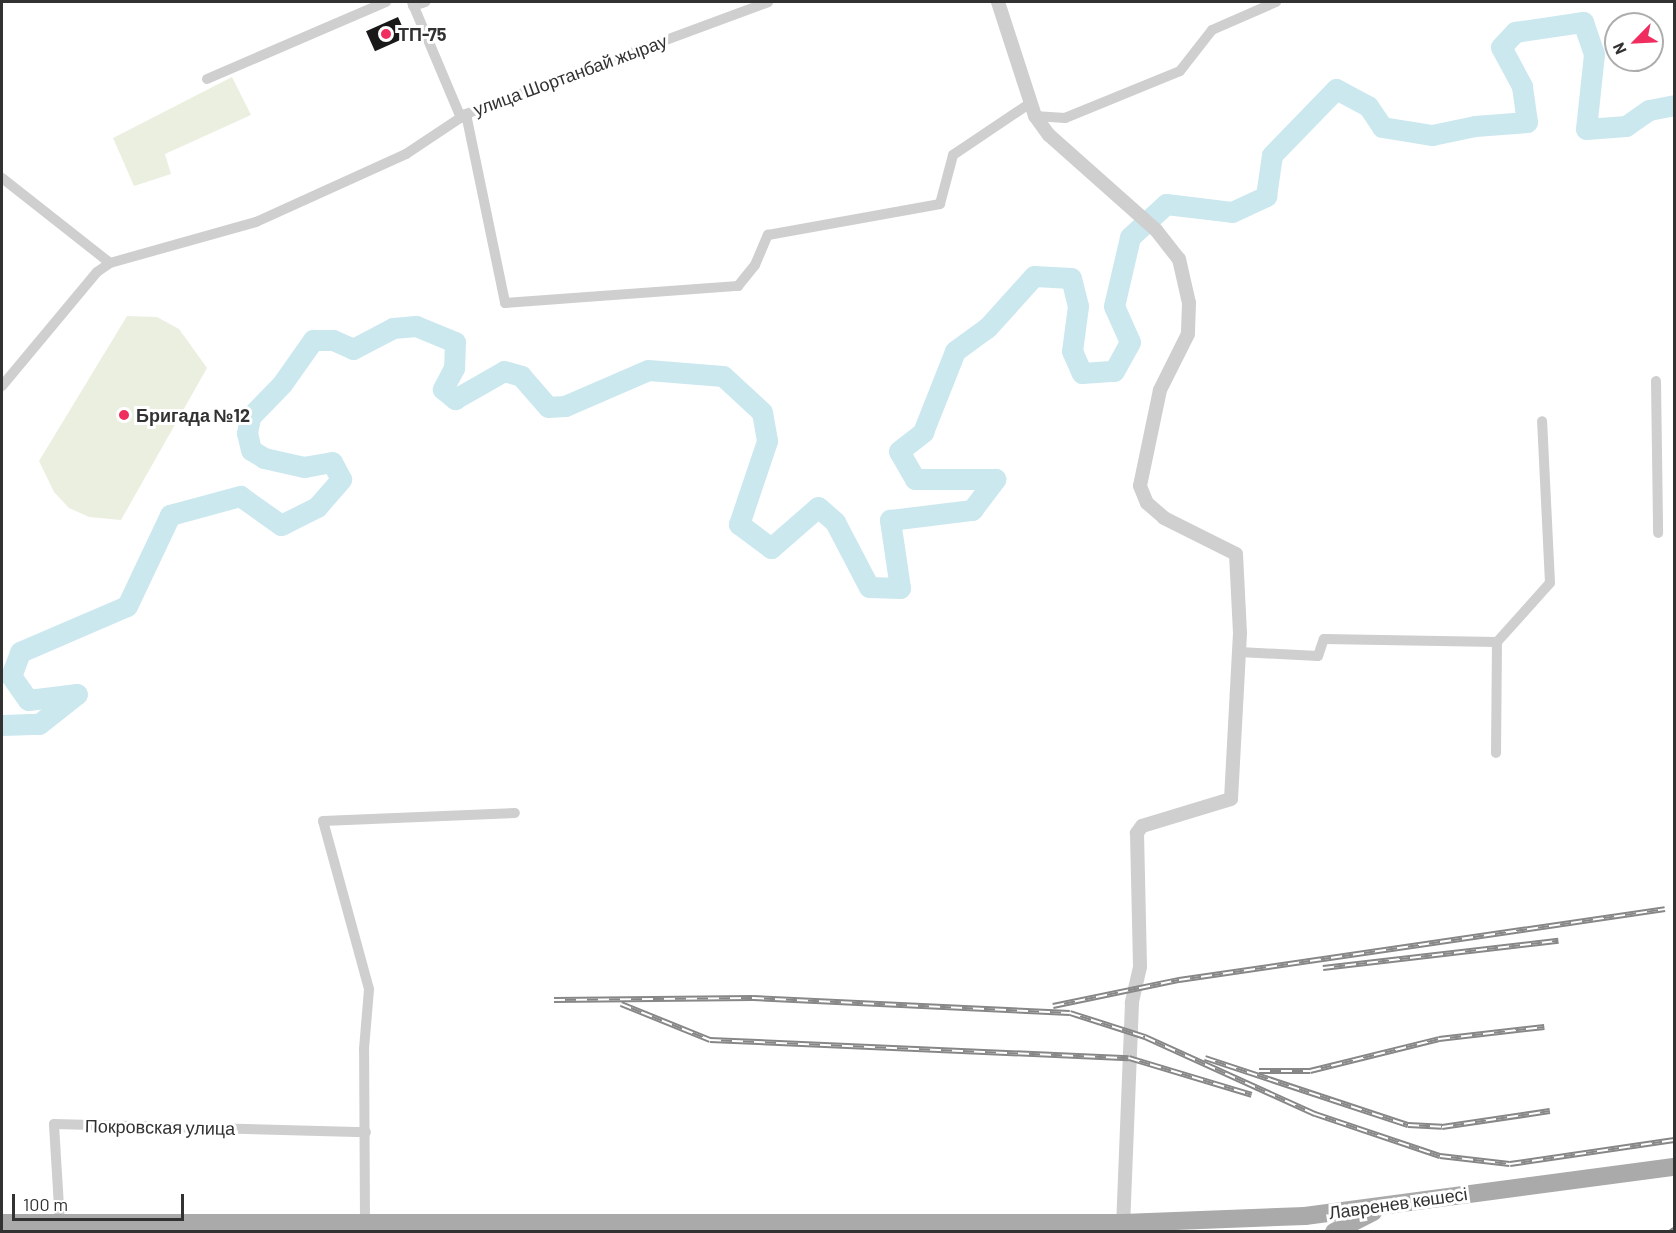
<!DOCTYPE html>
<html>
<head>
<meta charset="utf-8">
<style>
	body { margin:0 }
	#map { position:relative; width:1676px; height:1233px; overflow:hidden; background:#fff; font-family:Barlow,sans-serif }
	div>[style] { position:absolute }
	.green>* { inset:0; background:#ebefe0 }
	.river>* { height:21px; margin:-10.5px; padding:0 10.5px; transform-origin:10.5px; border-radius:10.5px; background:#cbe8ef }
	.building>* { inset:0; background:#191919; transform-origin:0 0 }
	.minor>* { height:10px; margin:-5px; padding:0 5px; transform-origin:5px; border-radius:5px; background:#cfcfcf }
	.tertiary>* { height:14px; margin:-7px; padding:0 7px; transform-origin:7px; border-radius:7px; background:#cfcfcf }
	.primary>* { height:18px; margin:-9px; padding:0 9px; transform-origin:9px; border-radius:9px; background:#aaa }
	.rail>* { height:6px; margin-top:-3px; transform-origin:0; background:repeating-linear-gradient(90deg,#fff 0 11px,#878787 0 22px); box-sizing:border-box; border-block:2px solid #878787 }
	.dots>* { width:16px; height:16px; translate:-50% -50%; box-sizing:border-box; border:3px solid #fff; border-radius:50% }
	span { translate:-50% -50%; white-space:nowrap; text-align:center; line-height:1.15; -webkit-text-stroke:6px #fff; paint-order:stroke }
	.poi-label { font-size:18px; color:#323232; font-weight:700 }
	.left { translate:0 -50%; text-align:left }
	.street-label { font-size:18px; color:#323232 }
	.frame { position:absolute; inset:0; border:3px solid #323232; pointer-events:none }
	.north { position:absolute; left:1604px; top:12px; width:60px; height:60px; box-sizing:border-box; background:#fff; border:2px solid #adadad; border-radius:50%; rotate:246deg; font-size:16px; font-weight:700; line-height:24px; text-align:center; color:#323232 }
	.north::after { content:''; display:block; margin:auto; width:21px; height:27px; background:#ef2e5f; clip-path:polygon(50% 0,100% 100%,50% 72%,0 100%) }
	.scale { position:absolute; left:12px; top:1194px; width:172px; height:27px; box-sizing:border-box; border:3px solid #323232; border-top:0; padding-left:8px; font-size:18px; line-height:21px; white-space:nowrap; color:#323232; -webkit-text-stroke:4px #fff; paint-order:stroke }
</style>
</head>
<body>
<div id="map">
	<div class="green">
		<i style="clip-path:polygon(232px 77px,251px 115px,165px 154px,171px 174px,134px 186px,113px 138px)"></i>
		<i style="clip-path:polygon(127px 316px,157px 317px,179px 329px,207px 368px,121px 520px,89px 517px,69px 508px,54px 492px,39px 461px)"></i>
	</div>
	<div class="river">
		<i style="left:2px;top:725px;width:37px;rotate:-2deg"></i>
		<i style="left:39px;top:724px;width:48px;rotate:-38.3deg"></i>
		<i style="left:77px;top:694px;width:49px;rotate:173deg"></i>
		<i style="left:28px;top:700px;width:29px;rotate:-125deg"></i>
		<i style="left:11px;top:676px;width:26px;rotate:-69deg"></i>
		<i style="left:20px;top:652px;width:116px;rotate:-23.3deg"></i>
		<i style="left:127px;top:606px;width:101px;rotate:-64.7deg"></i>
		<i style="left:170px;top:515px;width:73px;rotate:-15.2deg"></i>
		<i style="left:240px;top:496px;width:50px;rotate:35.3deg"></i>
		<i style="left:281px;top:525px;width:40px;rotate:-26.6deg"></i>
		<i style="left:317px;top:507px;width:37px;rotate:-49deg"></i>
		<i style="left:341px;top:479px;width:19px;rotate:-118deg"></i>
		<i style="left:332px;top:462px;width:28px;rotate:170deg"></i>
		<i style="left:304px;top:467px;width:41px;rotate:-167.3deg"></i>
		<i style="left:264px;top:458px;width:15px;rotate:-148deg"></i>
		<i style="left:251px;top:450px;width:17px;rotate:-103deg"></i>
		<i style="left:247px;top:433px;width:16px;rotate:-79deg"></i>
		<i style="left:250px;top:417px;width:46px;rotate:-45.9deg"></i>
		<i style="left:282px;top:384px;width:54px;rotate:-54.8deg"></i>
		<i style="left:313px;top:340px;width:20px"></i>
		<i style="left:333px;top:340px;width:22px;rotate:24deg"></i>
		<i style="left:353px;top:349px;width:45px;rotate:-27.7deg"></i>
		<i style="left:393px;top:328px;width:23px;rotate:-5deg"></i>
		<i style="left:416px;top:326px;width:42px;rotate:22.3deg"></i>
		<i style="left:455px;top:342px;width:26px;rotate:92deg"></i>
		<i style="left:454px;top:368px;width:24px;rotate:118deg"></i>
		<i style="left:443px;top:389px;width:16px;rotate:40deg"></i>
		<i style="left:455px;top:399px;width:56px;rotate:-29.7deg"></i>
		<i style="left:504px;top:371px;width:18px;rotate:16deg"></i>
		<i style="left:521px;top:376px;width:41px;rotate:48.9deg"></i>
		<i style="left:548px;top:407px;width:17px;rotate:-3deg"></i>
		<i style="left:565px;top:406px;width:90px;rotate:-23.4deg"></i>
		<i style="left:648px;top:370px;width:75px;rotate:4.6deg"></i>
		<i style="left:723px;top:376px;width:53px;rotate:42.7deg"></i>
		<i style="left:762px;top:412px;width:29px;rotate:80deg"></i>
		<i style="left:767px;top:441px;width:88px;rotate:108.6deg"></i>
		<i style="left:739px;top:524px;width:40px;rotate:37deg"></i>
		<i style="left:771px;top:548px;width:62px;rotate:-41.1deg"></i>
		<i style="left:818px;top:507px;width:23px;rotate:41deg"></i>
		<i style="left:835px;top:522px;width:73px;rotate:62.4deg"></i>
		<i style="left:869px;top:587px;width:31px;rotate:2deg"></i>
		<i style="left:900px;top:588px;width:69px;rotate:-98.4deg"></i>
		<i style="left:890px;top:520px;width:83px;rotate:-7deg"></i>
		<i style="left:972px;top:510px;width:39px;rotate:-53deg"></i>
		<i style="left:995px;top:479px;width:80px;rotate:180deg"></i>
		<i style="left:915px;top:479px;width:32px;rotate:-120deg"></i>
		<i style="left:899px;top:451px;width:31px;rotate:-38deg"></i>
		<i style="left:923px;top:432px;width:87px;rotate:-68.4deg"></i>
		<i style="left:955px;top:351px;width:39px;rotate:-36deg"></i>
		<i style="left:987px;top:328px;width:70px;rotate:-47.9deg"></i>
		<i style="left:1034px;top:276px;width:37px;rotate:3deg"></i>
		<i style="left:1071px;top:278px;width:29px;rotate:76deg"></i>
		<i style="left:1078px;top:306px;width:45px;rotate:97.6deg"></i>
		<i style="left:1072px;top:351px;width:24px;rotate:66deg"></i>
		<i style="left:1082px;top:373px;width:32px;rotate:-4deg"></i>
		<i style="left:1114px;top:371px;width:33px;rotate:-61deg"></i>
		<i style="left:1130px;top:342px;width:39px;rotate:-114deg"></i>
		<i style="left:1114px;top:306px;width:71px;rotate:-76.9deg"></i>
		<i style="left:1130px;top:237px;width:49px;rotate:-42.5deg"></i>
		<i style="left:1166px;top:204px;width:66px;rotate:6.9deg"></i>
		<i style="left:1232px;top:212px;width:38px;rotate:-25deg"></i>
		<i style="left:1266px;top:196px;width:41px;rotate:-81.7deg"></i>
		<i style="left:1272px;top:155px;width:92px;rotate:-45.9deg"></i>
		<i style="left:1336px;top:89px;width:36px;rotate:28deg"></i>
		<i style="left:1368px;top:106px;width:25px;rotate:56deg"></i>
		<i style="left:1382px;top:127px;width:51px;rotate:9.1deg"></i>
		<i style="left:1432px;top:135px;width:44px;rotate:-11.8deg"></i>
		<i style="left:1475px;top:126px;width:52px;rotate:-4.4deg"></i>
		<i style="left:1527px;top:122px;width:36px;rotate:-98deg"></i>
		<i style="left:1522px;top:86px;width:44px;rotate:-118.3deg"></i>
		<i style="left:1501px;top:47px;width:21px;rotate:-47deg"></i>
		<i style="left:1515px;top:32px;width:69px;rotate:-8.4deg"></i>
		<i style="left:1583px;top:22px;width:34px;rotate:71deg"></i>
		<i style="left:1594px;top:54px;width:75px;rotate:96.1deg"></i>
		<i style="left:1586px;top:129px;width:40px;rotate:-4.3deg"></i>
		<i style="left:1626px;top:126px;width:28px;rotate:-35deg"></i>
		<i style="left:1649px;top:110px;width:25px;rotate:-11deg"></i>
	</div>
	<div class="building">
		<i style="left:398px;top:17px;width:22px;height:35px;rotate:66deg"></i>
	</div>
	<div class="minor">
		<i style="left:412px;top:2px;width:126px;rotate:67.1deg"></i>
		<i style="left:413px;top:6px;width:13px;rotate:-18deg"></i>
		<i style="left:207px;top:79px;width:195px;rotate:-23.3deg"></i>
		<i style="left:466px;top:114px;width:193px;rotate:78.3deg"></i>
		<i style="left:505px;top:303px;width:234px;rotate:-4.2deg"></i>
		<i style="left:738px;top:286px;width:27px;rotate:-51deg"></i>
		<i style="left:755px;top:265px;width:33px;rotate:-67deg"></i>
		<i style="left:768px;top:235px;width:175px;rotate:-10.2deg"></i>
		<i style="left:940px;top:204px;width:51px;rotate:-75.1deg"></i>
		<i style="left:953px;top:155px;width:92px;rotate:-33.9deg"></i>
		<i style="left:1035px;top:116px;width:30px;rotate:4deg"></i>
		<i style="left:1065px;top:118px;width:124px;rotate:-22.2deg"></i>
		<i style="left:1180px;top:71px;width:52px;rotate:-52deg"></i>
		<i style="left:1212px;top:30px;width:70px;rotate:-23.6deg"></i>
		<i style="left:2px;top:178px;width:137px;rotate:38.2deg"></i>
		<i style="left:1656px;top:381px;width:152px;rotate:89.2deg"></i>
		<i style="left:2px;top:386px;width:148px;rotate:-50.2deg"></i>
		<i style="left:97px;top:272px;width:16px;rotate:-35deg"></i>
		<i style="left:110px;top:263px;width:152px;rotate:-15.7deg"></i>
		<i style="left:256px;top:222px;width:165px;rotate:-24.4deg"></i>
		<i style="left:406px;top:154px;width:72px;rotate:-33.7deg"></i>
		<i style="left:466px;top:114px;width:322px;rotate:-20.3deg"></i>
		<i style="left:1239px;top:652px;width:79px;rotate:2.9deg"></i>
		<i style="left:1318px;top:656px;width:18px;rotate:-71deg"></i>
		<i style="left:1324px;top:639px;width:173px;rotate:1deg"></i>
		<i style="left:1496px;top:753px;width:111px;rotate:-89.5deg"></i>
		<i style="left:1497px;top:642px;width:79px;rotate:-48.1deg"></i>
		<i style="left:1550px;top:583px;width:162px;rotate:-92.8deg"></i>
		<i style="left:60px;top:1223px;width:99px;rotate:-93.5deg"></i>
		<i style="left:54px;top:1124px;width:312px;rotate:1.5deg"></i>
		<i style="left:365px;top:1223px;width:174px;rotate:-90.3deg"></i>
		<i style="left:364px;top:1049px;width:60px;rotate:-85.2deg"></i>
		<i style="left:369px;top:989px;width:174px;rotate:-105.3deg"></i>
		<i style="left:323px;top:821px;width:192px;rotate:-2.4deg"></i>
	</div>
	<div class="tertiary">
		<i style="left:998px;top:2px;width:120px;rotate:72deg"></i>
		<i style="left:1035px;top:116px;width:24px;rotate:54deg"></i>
		<i style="left:1049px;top:135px;width:143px;rotate:41.6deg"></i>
		<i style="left:1156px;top:230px;width:37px;rotate:52deg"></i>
		<i style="left:1179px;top:259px;width:45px;rotate:77.2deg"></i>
		<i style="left:1189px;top:303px;width:31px;rotate:92deg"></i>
		<i style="left:1188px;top:334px;width:63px;rotate:116.6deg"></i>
		<i style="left:1160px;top:390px;width:98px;rotate:101.8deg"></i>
		<i style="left:1140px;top:486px;width:18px;rotate:68deg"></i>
		<i style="left:1147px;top:503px;width:23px;rotate:41deg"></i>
		<i style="left:1164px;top:518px;width:80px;rotate:26.6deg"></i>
		<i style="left:1236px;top:554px;width:79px;rotate:87.1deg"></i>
		<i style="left:1240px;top:633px;width:166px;rotate:93.1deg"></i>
		<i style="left:1231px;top:799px;width:93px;rotate:163.1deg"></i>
		<i style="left:1142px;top:826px;width:9px;rotate:126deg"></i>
		<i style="left:1137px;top:833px;width:134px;rotate:88.7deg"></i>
		<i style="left:1140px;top:967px;width:37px;rotate:103deg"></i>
		<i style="left:1132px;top:1003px;width:220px;rotate:92.3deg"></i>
	</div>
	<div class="primary">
		<i style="left:2px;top:1223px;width:1121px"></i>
		<i style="left:1123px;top:1223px;width:182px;rotate:-2.2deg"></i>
		<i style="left:1305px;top:1216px;width:372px;rotate:-7.6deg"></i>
		<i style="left:1334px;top:1232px;width:44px;rotate:-27.1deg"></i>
	</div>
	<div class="rail">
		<i style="left:1323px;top:968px;width:237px;rotate:-6.6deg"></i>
		<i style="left:554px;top:1000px;width:199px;rotate:-0.6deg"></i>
		<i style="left:753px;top:998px;width:317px;rotate:2.7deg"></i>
		<i style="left:1070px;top:1013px;width:79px;rotate:17.7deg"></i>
		<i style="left:1145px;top:1037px;width:187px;rotate:24.4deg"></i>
		<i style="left:1315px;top:1114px;width:132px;rotate:18.6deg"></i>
		<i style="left:1440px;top:1156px;width:70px;rotate:6.5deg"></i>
		<i style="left:1510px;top:1164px;width:166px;rotate:-8.3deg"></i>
		<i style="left:621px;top:1004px;width:96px;rotate:22deg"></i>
		<i style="left:710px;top:1040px;width:419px;rotate:2.5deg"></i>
		<i style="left:1129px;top:1058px;width:128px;rotate:16.7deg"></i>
		<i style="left:1053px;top:1006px;width:129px;rotate:-11.7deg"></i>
		<i style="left:1179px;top:980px;width:491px;rotate:-8.3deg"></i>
		<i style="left:1205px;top:1058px;width:214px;rotate:18.3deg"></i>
		<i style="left:1408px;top:1125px;width:34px;rotate:3deg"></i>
		<i style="left:1442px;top:1127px;width:109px;rotate:-8.4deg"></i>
		<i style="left:1259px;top:1071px;width:51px"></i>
		<i style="left:1310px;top:1071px;width:133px;rotate:-13.9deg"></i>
		<i style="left:1439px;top:1039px;width:106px;rotate:-6.5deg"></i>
		<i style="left:1671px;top:1232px;width:4px;rotate:-34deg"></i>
	</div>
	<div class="dots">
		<i style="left:386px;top:34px;background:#ef2e5f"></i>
		<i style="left:124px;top:415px;background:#ef2e5f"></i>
	</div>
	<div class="poi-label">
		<span class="left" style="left:398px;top:34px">ТП-75</span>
		<span class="left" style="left:136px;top:415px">Бригада №12</span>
	</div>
	<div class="street-label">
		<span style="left:570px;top:75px;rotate:-20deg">улица Шортанбай жырау</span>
		<span style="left:160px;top:1127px;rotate:1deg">Покровская улица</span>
		<span style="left:1398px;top:1203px;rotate:-8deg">Лавренев көшесі</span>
	</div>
	<div class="frame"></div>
	<div class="north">N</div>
	<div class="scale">100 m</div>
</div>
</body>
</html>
